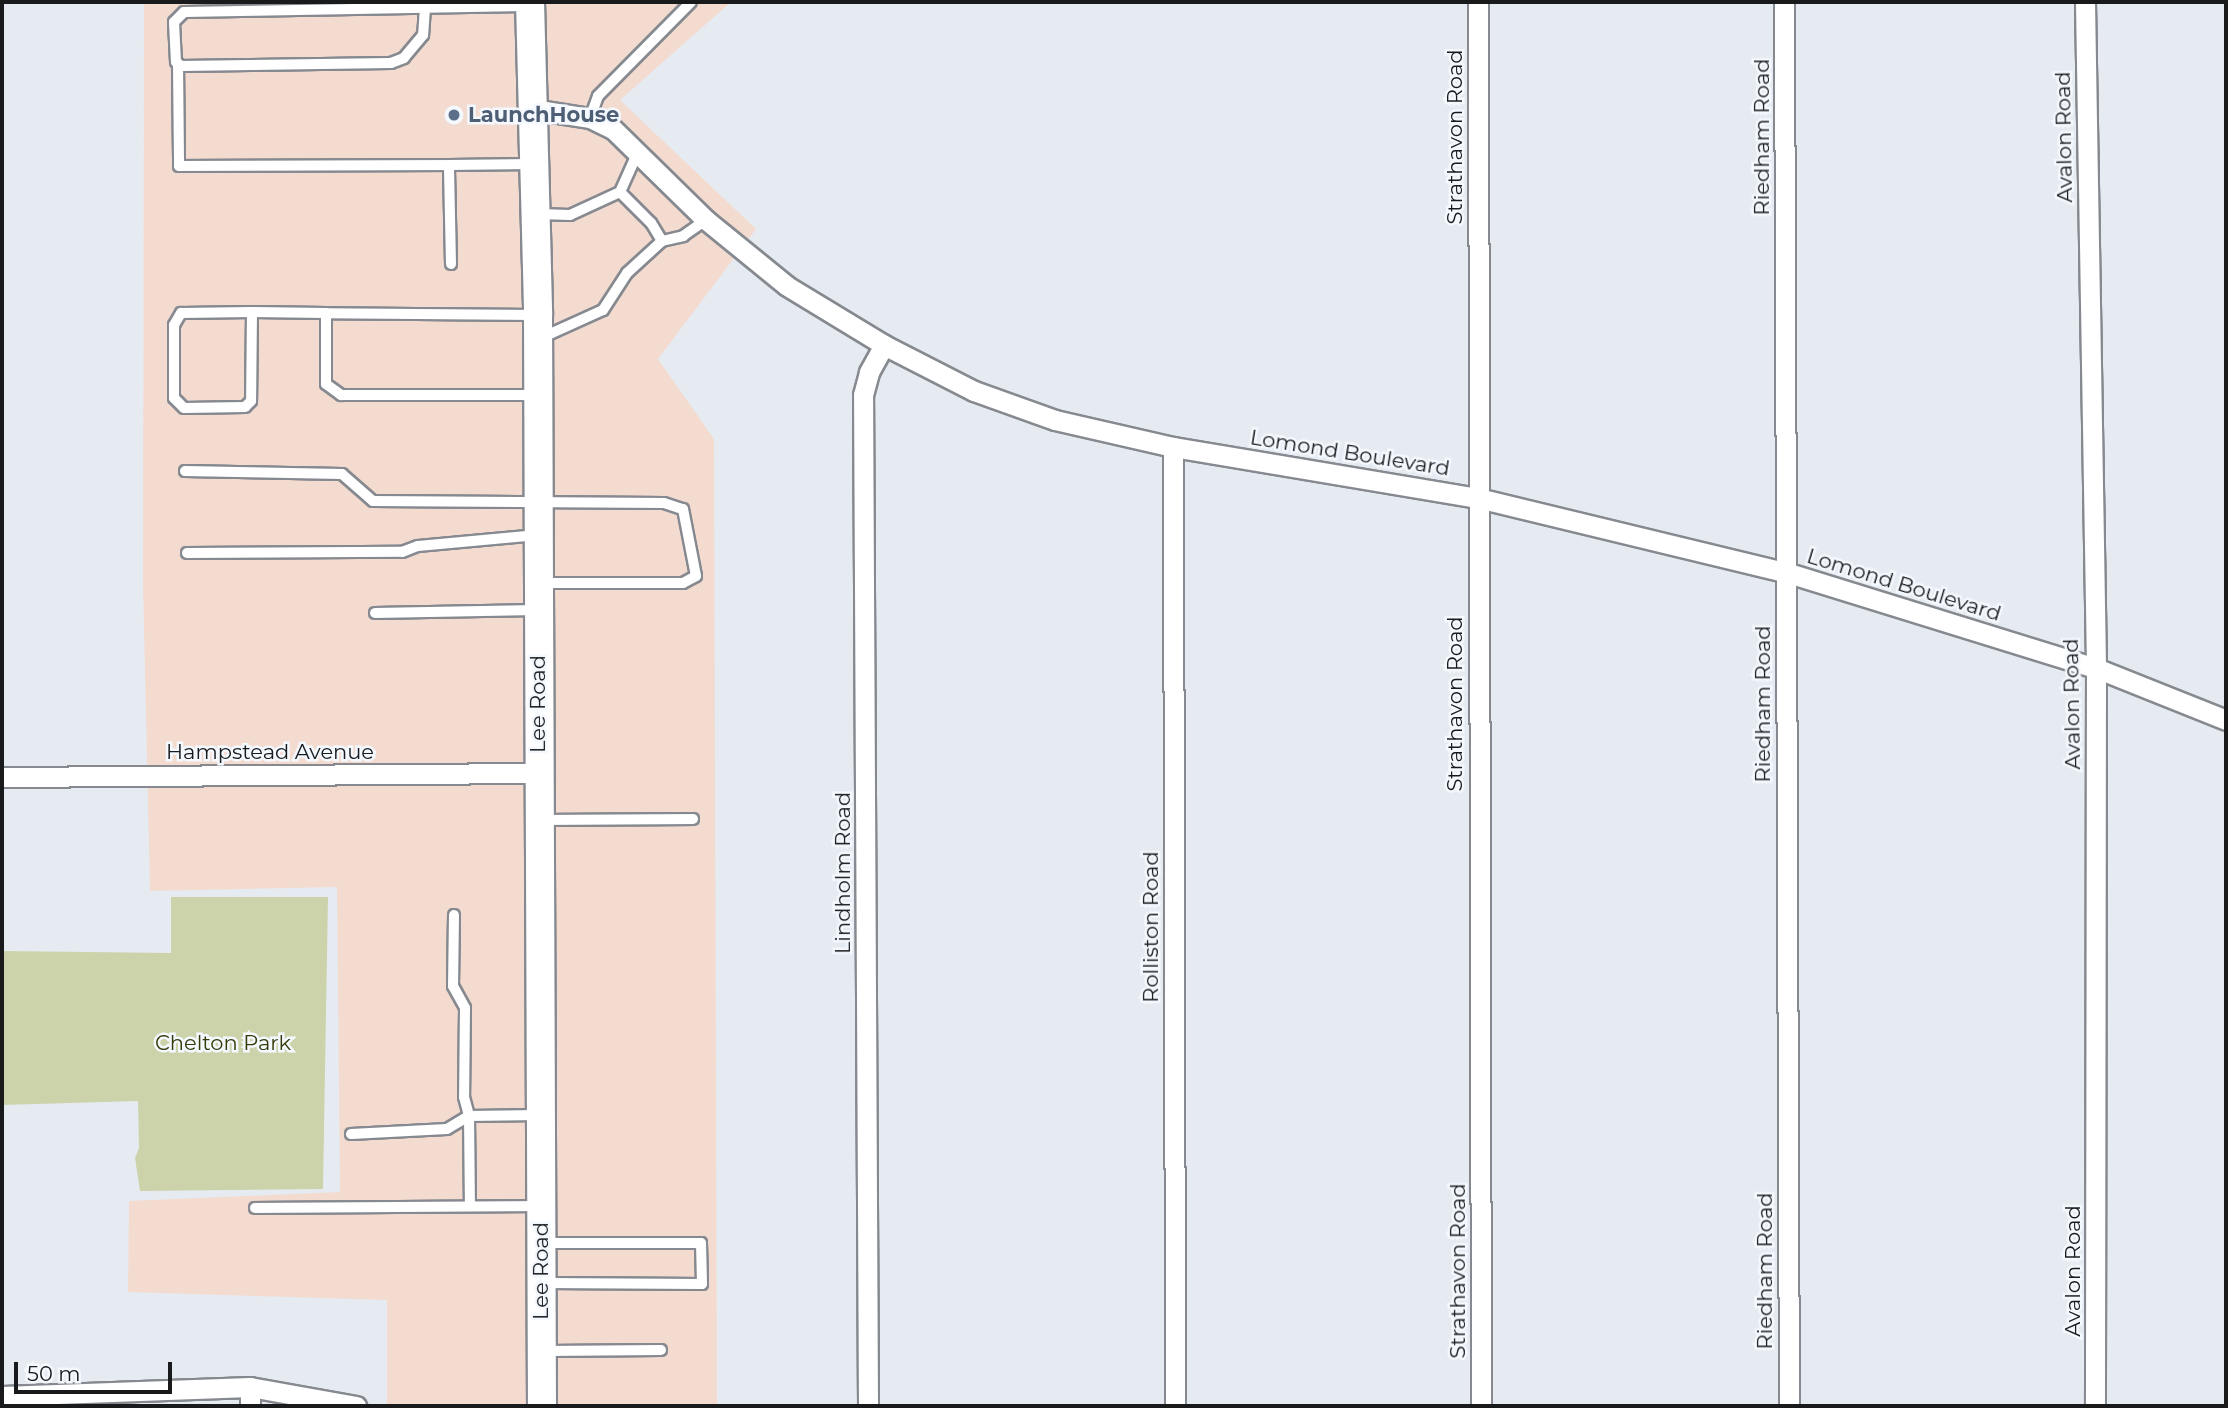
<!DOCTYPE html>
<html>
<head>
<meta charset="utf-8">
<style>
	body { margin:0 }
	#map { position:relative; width:2228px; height:1408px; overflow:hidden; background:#e6ebf2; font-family:Montserrat,sans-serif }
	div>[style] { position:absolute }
	.commercial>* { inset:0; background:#f3dbd0 }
	.green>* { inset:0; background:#ccd3ab }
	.roads { filter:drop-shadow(2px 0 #868a90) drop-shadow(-2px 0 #868a90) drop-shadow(0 2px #868a90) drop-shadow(0 -2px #868a90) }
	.service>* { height:10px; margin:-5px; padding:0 5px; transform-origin:5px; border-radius:5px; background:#fff }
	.minor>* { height:19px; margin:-9.5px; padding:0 9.5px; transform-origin:9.5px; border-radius:9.5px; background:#fff }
	.secondary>* { height:28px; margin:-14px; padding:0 14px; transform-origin:14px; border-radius:14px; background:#fff }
	.dots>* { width:19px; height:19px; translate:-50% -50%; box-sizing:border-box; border:4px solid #f4f8ff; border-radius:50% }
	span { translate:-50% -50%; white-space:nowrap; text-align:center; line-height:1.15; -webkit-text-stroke:5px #f4f8ff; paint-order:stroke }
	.service-label { font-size:21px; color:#4e5e75; font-weight:700 }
	.left { translate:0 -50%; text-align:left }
	.street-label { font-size:21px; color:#181a1c }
	.park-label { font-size:21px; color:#363b08 }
	.frame { position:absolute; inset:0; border:4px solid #181a1c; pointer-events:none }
	.scale { position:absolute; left:14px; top:1362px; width:158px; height:32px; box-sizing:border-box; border:4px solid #181a1c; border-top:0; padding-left:9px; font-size:21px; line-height:24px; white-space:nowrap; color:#181a1c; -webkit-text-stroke:5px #f4f8ff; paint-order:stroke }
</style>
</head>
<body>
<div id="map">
	<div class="commercial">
		<i style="clip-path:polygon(144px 2px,731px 2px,620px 100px,756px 229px,658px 359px,714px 439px,717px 1406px,387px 1406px,387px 1300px,128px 1292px,129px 1201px,340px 1192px,337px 887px,150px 891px,143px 585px)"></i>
	</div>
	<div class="green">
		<i style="clip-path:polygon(171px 897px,328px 897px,323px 1189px,140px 1191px,135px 1158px,139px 1148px,138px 1101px,2px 1105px,2px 951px,171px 953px)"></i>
	</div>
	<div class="roads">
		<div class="service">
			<i style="left:425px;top:8px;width:27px;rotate:94deg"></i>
			<i style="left:423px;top:35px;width:30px;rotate:130deg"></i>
			<i style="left:404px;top:58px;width:14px;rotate:159deg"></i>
			<i style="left:391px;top:63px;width:210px;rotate:179.2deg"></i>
			<i style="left:181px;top:66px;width:6px;rotate:-141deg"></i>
			<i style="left:176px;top:62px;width:40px;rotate:-92.9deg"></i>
			<i style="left:174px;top:22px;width:14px;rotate:-45deg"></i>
			<i style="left:184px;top:12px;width:342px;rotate:-1deg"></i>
			<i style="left:178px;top:64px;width:102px;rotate:89.4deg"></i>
			<i style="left:179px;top:166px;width:270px;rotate:-0.2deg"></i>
			<i style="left:590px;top:118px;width:23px;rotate:-70deg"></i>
			<i style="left:598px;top:96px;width:132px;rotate:-45.3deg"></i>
			<i style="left:539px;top:214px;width:31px;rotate:2deg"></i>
			<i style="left:570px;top:215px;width:55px;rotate:-24.7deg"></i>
			<i style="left:620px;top:192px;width:44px;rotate:-65.8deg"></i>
			<i style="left:662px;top:241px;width:22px;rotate:-13deg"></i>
			<i style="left:683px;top:236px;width:28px;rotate:-35deg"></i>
			<i style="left:451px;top:264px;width:99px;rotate:-91.2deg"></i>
			<i style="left:449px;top:165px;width:84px;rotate:-0.7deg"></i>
			<i style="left:252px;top:312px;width:89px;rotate:90.6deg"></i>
			<i style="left:251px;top:401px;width:8px;rotate:135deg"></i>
			<i style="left:245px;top:407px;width:61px;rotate:179.1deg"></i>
			<i style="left:184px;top:408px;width:14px;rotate:-135deg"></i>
			<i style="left:174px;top:398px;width:73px;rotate:-90deg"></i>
			<i style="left:174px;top:325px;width:14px;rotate:-60deg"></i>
			<i style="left:181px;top:313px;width:71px;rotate:-0.8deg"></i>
			<i style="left:252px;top:312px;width:74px;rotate:0.8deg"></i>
			<i style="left:536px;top:315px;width:210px;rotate:-179.5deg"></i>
			<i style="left:326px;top:313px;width:71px;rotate:90deg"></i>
			<i style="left:326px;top:384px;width:19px;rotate:36deg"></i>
			<i style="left:341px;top:395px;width:196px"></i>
			<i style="left:541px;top:338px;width:68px;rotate:-24.3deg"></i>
			<i style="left:603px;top:310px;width:44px;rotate:-57deg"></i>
			<i style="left:627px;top:273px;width:47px;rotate:-42.4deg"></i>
			<i style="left:662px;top:241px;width:21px;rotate:-121deg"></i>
			<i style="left:651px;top:223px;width:44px;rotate:-135deg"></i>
			<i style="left:185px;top:471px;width:157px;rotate:1.1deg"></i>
			<i style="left:342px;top:474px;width:41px;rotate:41.1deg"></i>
			<i style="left:373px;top:501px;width:291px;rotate:0.4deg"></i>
			<i style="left:664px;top:503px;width:20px;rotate:18deg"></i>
			<i style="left:683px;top:509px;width:68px;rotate:79deg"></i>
			<i style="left:696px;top:576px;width:15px;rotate:152deg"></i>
			<i style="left:683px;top:583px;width:141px;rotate:180deg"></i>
			<i style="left:187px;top:553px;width:215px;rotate:-0.3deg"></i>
			<i style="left:402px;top:552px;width:17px;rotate:-21deg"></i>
			<i style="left:418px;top:546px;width:120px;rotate:-5.3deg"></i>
			<i style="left:375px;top:613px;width:162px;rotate:-1.1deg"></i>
			<i style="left:542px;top:820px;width:151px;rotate:-0.4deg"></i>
			<i style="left:454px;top:915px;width:71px;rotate:90.8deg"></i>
			<i style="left:453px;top:986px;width:25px;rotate:61deg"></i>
			<i style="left:465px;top:1008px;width:89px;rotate:90.6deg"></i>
			<i style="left:464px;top:1097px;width:20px;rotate:75deg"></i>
			<i style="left:469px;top:1116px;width:70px;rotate:-0.8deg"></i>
			<i style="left:469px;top:1116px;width:90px;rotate:89.4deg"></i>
			<i style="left:351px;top:1134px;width:96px;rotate:-3deg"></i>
			<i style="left:447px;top:1129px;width:26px;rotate:-31deg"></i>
			<i style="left:255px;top:1208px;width:285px;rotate:-0.4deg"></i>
			<i style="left:543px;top:1243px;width:158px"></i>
			<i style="left:701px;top:1243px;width:41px;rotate:88.6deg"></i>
			<i style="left:702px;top:1284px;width:157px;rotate:-179.6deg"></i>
			<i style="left:546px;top:1351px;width:115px;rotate:-0.5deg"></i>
		</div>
		<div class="minor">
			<i style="left:1478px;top:2px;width:1404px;rotate:89.88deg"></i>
			<i style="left:1784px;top:2px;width:1404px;rotate:89.8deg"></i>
			<i style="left:2085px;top:2px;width:666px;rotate:89.05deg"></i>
			<i style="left:2096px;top:668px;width:738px;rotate:90.08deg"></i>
			<i style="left:532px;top:109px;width:59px;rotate:8.8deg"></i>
			<i style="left:590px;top:118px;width:25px;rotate:26deg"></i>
			<i style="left:613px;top:129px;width:130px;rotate:44.4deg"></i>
			<i style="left:706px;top:220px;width:104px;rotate:39.2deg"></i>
			<i style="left:787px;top:286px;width:114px;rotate:31.3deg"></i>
			<i style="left:884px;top:345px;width:101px;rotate:27.1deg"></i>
			<i style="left:974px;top:391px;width:86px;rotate:19.7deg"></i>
			<i style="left:1055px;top:420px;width:121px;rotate:12.9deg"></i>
			<i style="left:1173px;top:447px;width:309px;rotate:9.5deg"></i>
			<i style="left:1478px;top:498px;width:316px;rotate:13.6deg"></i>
			<i style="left:1785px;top:572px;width:325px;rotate:17.2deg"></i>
			<i style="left:2096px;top:668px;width:140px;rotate:21.8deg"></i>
			<i style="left:1173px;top:447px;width:959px;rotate:89.88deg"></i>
			<i style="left:2px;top:777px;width:536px;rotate:-0.43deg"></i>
			<i style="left:250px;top:1387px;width:19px;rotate:90deg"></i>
			<i style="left:2px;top:1396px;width:248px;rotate:-2.1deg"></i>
			<i style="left:250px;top:1387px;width:108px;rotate:10.2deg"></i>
			<i style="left:868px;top:1406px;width:1011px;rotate:-90.28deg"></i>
			<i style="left:863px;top:395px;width:24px;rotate:-75deg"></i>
			<i style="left:869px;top:372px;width:31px;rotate:-61deg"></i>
		</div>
		<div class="secondary">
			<i style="left:530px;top:2px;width:313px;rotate:88.5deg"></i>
			<i style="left:538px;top:315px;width:1091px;rotate:89.79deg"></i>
		</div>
	</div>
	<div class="dots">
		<i style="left:454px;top:115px;background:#5c6f8a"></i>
	</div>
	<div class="service-label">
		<span class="left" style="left:468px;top:115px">LaunchHouse</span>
	</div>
	<div class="street-label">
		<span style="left:1455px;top:137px;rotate:-90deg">Strathavon Road</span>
		<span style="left:1762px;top:137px;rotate:-90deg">Riedham Road</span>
		<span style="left:2064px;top:137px;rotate:-91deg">Avalon Road</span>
		<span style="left:1350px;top:453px;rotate:9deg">Lomond Boulevard</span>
		<span style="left:1904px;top:585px;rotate:17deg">Lomond Boulevard</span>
		<span style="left:538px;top:704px;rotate:-90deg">Lee Road</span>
		<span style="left:1455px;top:704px;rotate:-90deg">Strathavon Road</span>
		<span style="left:1763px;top:704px;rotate:-90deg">Riedham Road</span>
		<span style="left:2072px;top:704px;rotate:-91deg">Avalon Road</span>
		<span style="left:270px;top:752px">Hampstead Avenue</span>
		<span style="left:843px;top:873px;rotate:-90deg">Lindholm Road</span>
		<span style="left:1151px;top:927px;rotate:-90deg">Rolliston Road</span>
		<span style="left:541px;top:1271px;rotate:-90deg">Lee Road</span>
		<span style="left:1458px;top:1271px;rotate:-90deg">Strathavon Road</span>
		<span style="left:1765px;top:1271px;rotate:-90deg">Riedham Road</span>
		<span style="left:2073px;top:1271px;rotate:-90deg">Avalon Road</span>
	</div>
	<div class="park-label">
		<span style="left:223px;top:1043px">Chelton Park</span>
	</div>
	<div class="frame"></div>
	<div class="scale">50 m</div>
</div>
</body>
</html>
